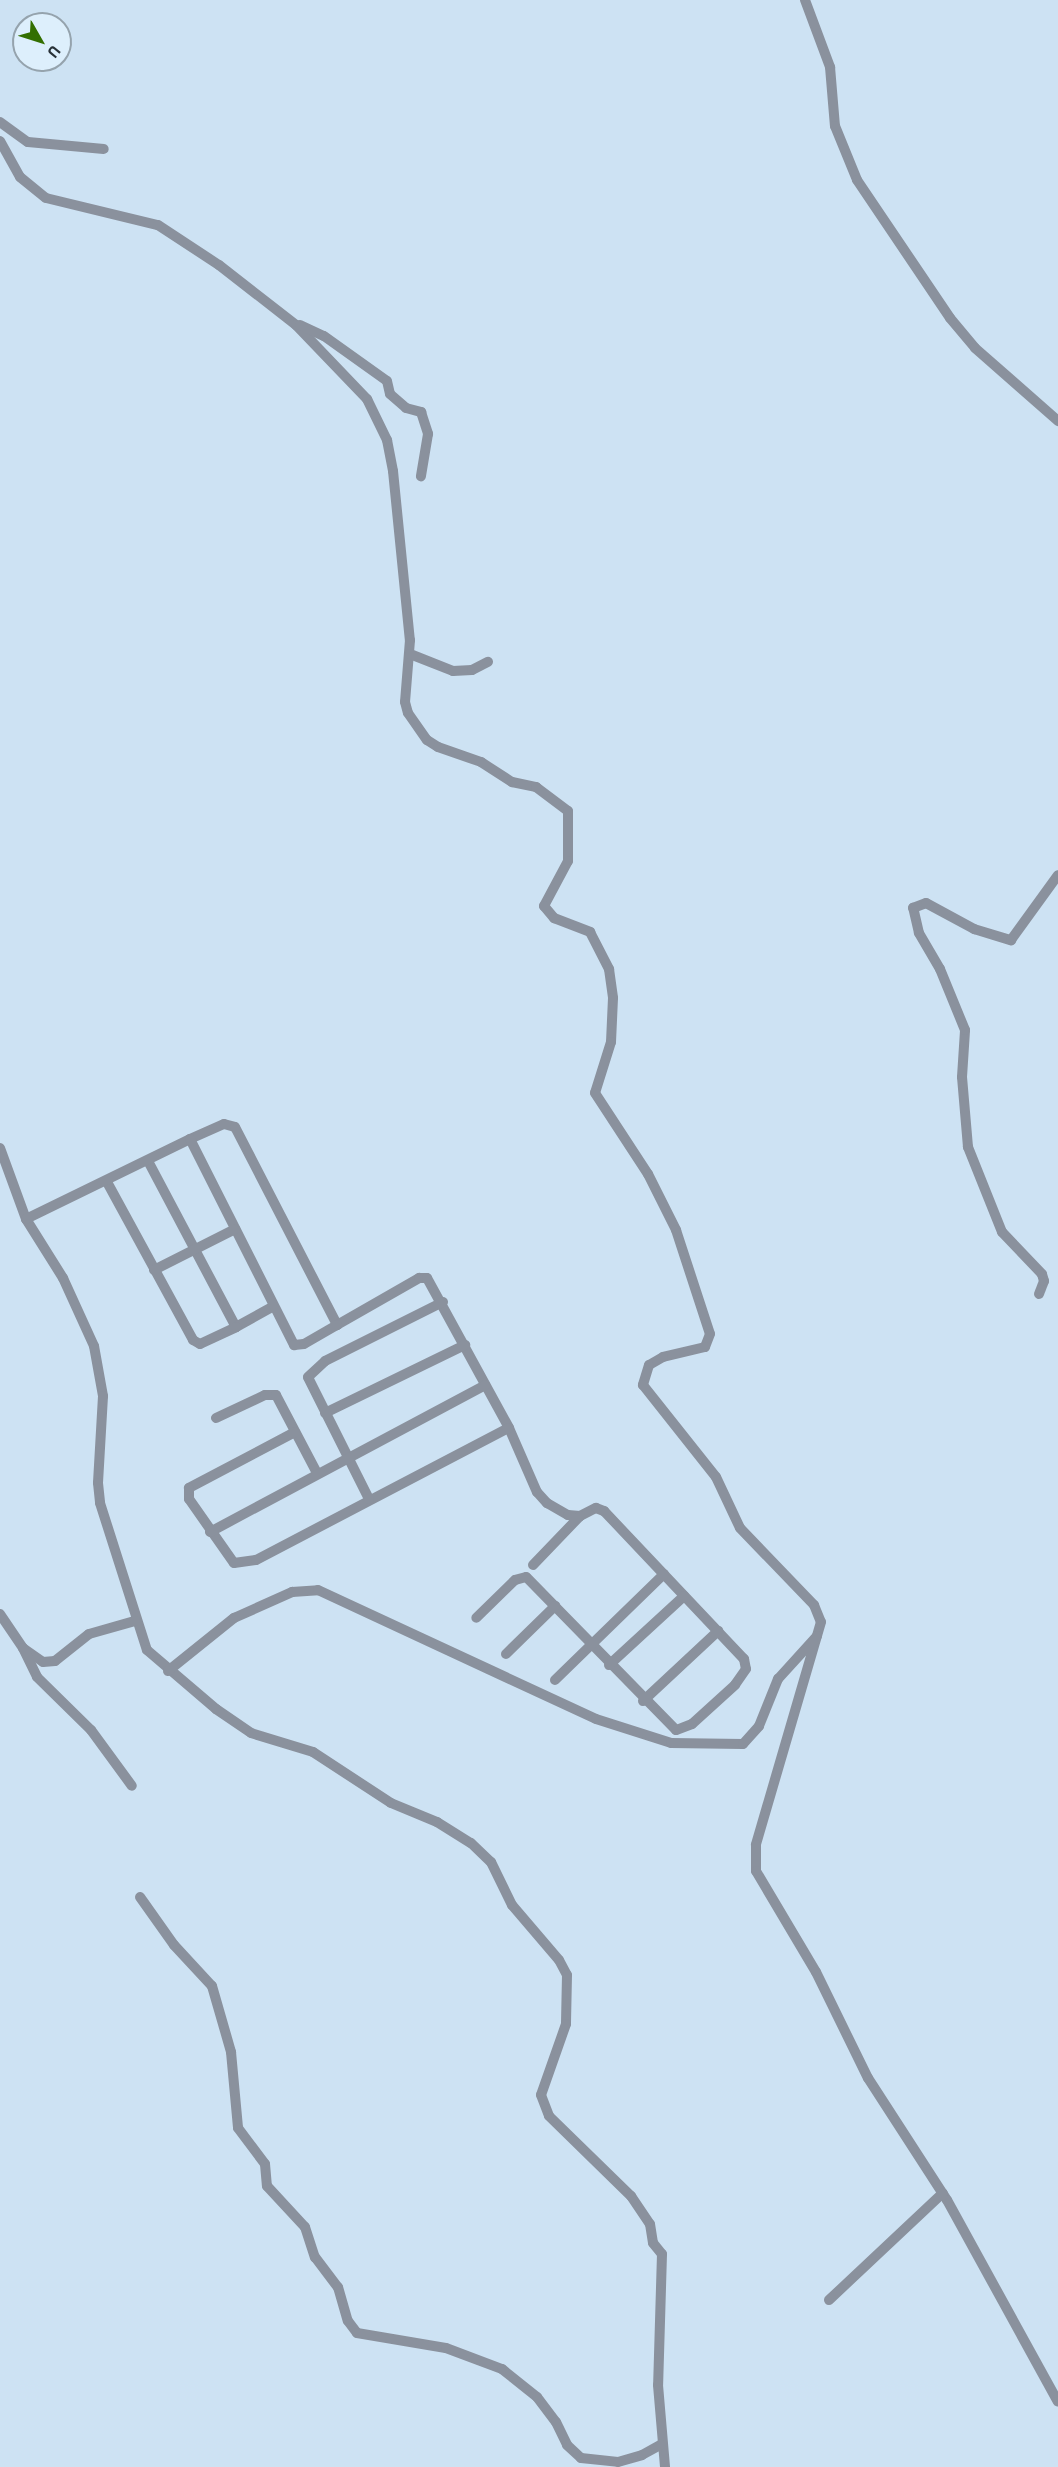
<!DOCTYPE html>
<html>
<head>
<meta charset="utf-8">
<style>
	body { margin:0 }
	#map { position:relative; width:1058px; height:2467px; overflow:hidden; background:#cde2f3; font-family:"Titillium Web",sans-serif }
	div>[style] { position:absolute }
	.minor>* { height:10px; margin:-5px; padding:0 5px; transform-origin:5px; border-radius:5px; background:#8a919d }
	span { translate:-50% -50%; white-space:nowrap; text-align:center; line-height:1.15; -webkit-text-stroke:6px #ddeffc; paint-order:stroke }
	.north { position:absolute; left:12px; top:12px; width:60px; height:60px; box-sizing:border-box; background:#ddeffc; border:2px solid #95a3ad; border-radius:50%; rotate:129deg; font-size:16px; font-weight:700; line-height:24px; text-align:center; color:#283137 }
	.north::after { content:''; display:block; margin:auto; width:21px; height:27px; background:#336f01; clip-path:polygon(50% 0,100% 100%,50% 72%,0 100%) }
</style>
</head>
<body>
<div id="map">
	<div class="minor">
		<i style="left:805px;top:0;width:72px;rotate:69.5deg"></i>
		<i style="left:830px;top:67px;width:59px;rotate:85.2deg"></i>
		<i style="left:835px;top:126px;width:58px;rotate:67.8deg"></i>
		<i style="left:857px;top:180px;width:166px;rotate:56deg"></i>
		<i style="left:950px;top:318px;width:39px;rotate:50deg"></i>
		<i style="left:975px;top:348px;width:111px;rotate:41.3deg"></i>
		<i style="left:0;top:122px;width:34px;rotate:36deg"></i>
		<i style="left:28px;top:142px;width:76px;rotate:5.3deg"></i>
		<i style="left:0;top:141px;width:41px;rotate:60.9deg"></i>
		<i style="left:20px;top:177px;width:33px;rotate:39deg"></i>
		<i style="left:46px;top:198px;width:115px;rotate:13.6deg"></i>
		<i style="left:158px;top:225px;width:73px;rotate:33.3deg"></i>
		<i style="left:219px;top:265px;width:98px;rotate:37.9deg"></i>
		<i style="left:296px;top:325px;width:103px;rotate:46.2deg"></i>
		<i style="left:367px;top:399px;width:46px;rotate:64deg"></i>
		<i style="left:387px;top:440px;width:32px;rotate:79deg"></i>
		<i style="left:393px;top:471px;width:170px;rotate:84.3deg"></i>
		<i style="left:410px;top:640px;width:62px;rotate:94.6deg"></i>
		<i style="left:405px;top:702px;width:11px;rotate:75deg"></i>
		<i style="left:408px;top:713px;width:33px;rotate:55deg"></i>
		<i style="left:427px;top:740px;width:13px;rotate:32deg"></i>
		<i style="left:438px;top:747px;width:46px;rotate:19.2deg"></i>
		<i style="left:481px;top:762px;width:37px;rotate:33deg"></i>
		<i style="left:512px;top:782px;width:25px;rotate:12deg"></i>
		<i style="left:536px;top:787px;width:40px;rotate:37deg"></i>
		<i style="left:568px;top:811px;width:50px;rotate:90deg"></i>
		<i style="left:568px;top:861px;width:51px;rotate:118.1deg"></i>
		<i style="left:544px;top:906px;width:16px;rotate:50deg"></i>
		<i style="left:554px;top:918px;width:39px;rotate:21deg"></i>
		<i style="left:590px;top:932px;width:42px;rotate:62.8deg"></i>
		<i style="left:609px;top:969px;width:29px;rotate:82deg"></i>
		<i style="left:613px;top:998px;width:44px;rotate:92.6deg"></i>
		<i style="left:611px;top:1042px;width:53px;rotate:107.4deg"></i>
		<i style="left:595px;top:1093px;width:97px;rotate:56.8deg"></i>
		<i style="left:648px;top:1174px;width:63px;rotate:63.4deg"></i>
		<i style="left:676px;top:1230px;width:109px;rotate:71.9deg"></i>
		<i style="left:710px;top:1334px;width:14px;rotate:111deg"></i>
		<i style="left:705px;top:1347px;width:43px;rotate:166.6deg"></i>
		<i style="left:663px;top:1357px;width:16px;rotate:150deg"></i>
		<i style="left:649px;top:1365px;width:21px;rotate:107deg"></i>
		<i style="left:643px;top:1385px;width:117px;rotate:51.6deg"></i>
		<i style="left:716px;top:1477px;width:56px;rotate:64.8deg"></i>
		<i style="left:740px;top:1528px;width:107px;rotate:46.1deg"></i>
		<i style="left:814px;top:1605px;width:18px;rotate:68deg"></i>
		<i style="left:821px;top:1622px;width:232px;rotate:106.3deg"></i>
		<i style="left:756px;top:1845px;width:26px;rotate:90deg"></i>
		<i style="left:756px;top:1871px;width:117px;rotate:59.3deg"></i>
		<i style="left:816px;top:1972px;width:118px;rotate:63.9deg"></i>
		<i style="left:868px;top:2078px;width:145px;rotate:57.1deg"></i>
		<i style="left:947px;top:2200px;width:230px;rotate:61.2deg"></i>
		<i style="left:300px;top:325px;width:26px;rotate:25deg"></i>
		<i style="left:324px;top:336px;width:77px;rotate:35.5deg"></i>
		<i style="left:387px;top:381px;width:13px;rotate:77deg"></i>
		<i style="left:390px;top:394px;width:21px;rotate:41deg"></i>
		<i style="left:406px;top:408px;width:16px;rotate:15deg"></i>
		<i style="left:421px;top:412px;width:23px;rotate:72deg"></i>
		<i style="left:428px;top:434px;width:43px;rotate:99.5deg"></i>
		<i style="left:410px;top:654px;width:46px;rotate:21.6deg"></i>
		<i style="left:453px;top:671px;width:19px;rotate:-3deg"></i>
		<i style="left:472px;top:670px;width:18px;rotate:-27deg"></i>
		<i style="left:190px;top:1139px;width:37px;rotate:-24deg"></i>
		<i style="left:224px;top:1124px;width:11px;rotate:15deg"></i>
		<i style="left:235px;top:1127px;width:223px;rotate:62.7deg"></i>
		<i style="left:337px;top:1325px;width:95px;rotate:-29.8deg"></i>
		<i style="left:419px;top:1278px;width:8px"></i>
		<i style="left:427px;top:1278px;width:171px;rotate:61.3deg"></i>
		<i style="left:509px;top:1428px;width:70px;rotate:66.4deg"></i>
		<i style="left:537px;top:1492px;width:15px;rotate:48deg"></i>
		<i style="left:547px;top:1503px;width:24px;rotate:30deg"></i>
		<i style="left:568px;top:1515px;width:12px;rotate:5deg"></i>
		<i style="left:580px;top:1516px;width:18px;rotate:-27deg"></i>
		<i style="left:596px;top:1508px;width:9px;rotate:21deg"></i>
		<i style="left:604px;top:1511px;width:204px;rotate:46.6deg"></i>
		<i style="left:744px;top:1659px;width:10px;rotate:79deg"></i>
		<i style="left:746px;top:1669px;width:19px;rotate:125deg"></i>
		<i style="left:735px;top:1685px;width:58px;rotate:137.8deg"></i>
		<i style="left:692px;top:1724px;width:17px;rotate:159deg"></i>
		<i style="left:676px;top:1730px;width:214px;rotate:-134.4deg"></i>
		<i style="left:526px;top:1577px;width:11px;rotate:165deg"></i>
		<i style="left:515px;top:1580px;width:54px;rotate:135.7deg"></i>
		<i style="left:0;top:1148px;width:76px;rotate:69.9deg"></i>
		<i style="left:26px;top:1219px;width:70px;rotate:57.9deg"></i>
		<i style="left:63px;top:1278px;width:75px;rotate:65.5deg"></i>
		<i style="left:94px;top:1346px;width:51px;rotate:79.8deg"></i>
		<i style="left:103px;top:1396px;width:87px;rotate:93.3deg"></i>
		<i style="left:98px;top:1483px;width:20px;rotate:84deg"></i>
		<i style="left:100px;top:1503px;width:154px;rotate:72.3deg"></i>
		<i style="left:147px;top:1650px;width:91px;rotate:40.5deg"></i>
		<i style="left:216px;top:1709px;width:42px;rotate:34.4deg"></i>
		<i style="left:251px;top:1733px;width:65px;rotate:17deg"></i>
		<i style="left:313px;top:1752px;width:93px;rotate:33.2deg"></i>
		<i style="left:391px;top:1803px;width:50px;rotate:22.4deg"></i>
		<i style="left:437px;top:1822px;width:40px;rotate:32deg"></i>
		<i style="left:471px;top:1843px;width:28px;rotate:44deg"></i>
		<i style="left:491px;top:1862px;width:48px;rotate:64deg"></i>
		<i style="left:512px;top:1905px;width:72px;rotate:49.5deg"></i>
		<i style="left:559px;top:1960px;width:17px;rotate:62deg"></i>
		<i style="left:567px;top:1975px;width:49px;rotate:91.2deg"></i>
		<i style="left:566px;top:2024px;width:75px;rotate:109.4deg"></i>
		<i style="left:541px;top:2095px;width:22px;rotate:69deg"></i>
		<i style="left:549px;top:2116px;width:115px;rotate:44.3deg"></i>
		<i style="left:631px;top:2196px;width:34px;rotate:56deg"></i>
		<i style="left:650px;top:2224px;width:19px;rotate:81deg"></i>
		<i style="left:653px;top:2243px;width:14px;rotate:51deg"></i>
		<i style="left:662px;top:2254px;width:131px;rotate:91.7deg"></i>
		<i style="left:658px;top:2385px;width:82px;rotate:85.1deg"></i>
		<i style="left:148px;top:1161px;width:188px;rotate:62.1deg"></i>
		<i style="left:236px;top:1327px;width:43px;rotate:-28.9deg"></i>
		<i style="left:107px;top:1182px;width:180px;rotate:61.4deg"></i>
		<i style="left:193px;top:1340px;width:8px;rotate:30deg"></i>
		<i style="left:200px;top:1344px;width:40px;rotate:-25deg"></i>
		<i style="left:26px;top:1219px;width:182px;rotate:-26deg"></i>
		<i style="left:190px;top:1139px;width:231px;rotate:63.2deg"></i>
		<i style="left:294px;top:1345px;width:10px;rotate:-6deg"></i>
		<i style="left:304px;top:1344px;width:38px;rotate:-30deg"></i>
		<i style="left:154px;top:1270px;width:91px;rotate:-26.8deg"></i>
		<i style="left:1039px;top:1294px;width:14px;rotate:-69deg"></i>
		<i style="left:1044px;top:1281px;width:7px;rotate:-106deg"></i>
		<i style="left:1042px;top:1274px;width:58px;rotate:-133.6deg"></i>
		<i style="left:1002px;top:1232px;width:92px;rotate:-111.8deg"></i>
		<i style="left:968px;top:1147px;width:70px;rotate:-94.9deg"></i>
		<i style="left:962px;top:1077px;width:47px;rotate:-86.3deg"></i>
		<i style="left:965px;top:1030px;width:66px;rotate:-112.3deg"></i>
		<i style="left:940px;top:969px;width:42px;rotate:-120.3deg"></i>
		<i style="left:919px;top:933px;width:26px;rotate:-103deg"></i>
		<i style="left:913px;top:908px;width:14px;rotate:-21deg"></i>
		<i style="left:926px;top:903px;width:55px;rotate:28.4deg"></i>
		<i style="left:974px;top:929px;width:39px;rotate:17deg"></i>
		<i style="left:1011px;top:940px;width:80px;rotate:-54.1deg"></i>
		<i style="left:325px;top:1413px;width:156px;rotate:-25.9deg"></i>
		<i style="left:216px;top:1418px;width:54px;rotate:-25.1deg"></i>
		<i style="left:265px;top:1395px;width:11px"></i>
		<i style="left:276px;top:1395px;width:88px;rotate:62.3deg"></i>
		<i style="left:295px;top:1432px;width:120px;rotate:152.2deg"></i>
		<i style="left:189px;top:1488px;width:11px;rotate:90deg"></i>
		<i style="left:189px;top:1499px;width:78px;rotate:54.9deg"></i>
		<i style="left:234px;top:1563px;width:22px;rotate:-8deg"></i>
		<i style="left:256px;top:1560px;width:285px;rotate:-27.6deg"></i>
		<i style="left:369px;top:1499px;width:136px;rotate:-116.6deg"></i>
		<i style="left:308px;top:1377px;width:23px;rotate:-43deg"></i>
		<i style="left:325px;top:1361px;width:132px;rotate:-26.6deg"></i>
		<i style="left:210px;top:1532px;width:312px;rotate:-28.1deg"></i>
		<i style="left:533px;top:1565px;width:68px;rotate:-46.2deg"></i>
		<i style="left:0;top:1614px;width:41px;rotate:55.9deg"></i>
		<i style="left:23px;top:1648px;width:24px;rotate:35deg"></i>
		<i style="left:43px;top:1662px;width:12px;rotate:-5deg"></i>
		<i style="left:55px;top:1661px;width:43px;rotate:-38.5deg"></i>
		<i style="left:89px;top:1634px;width:48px;rotate:-15.8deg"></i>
		<i style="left:23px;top:1648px;width:32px;rotate:64deg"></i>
		<i style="left:37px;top:1677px;width:76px;rotate:44.5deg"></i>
		<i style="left:91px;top:1730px;width:69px;rotate:53.8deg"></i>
		<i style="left:506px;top:1654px;width:69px;rotate:-44.4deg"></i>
		<i style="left:609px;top:1665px;width:102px;rotate:-42.6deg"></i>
		<i style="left:168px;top:1671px;width:85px;rotate:-38.8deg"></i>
		<i style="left:234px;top:1618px;width:64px;rotate:-24.1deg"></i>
		<i style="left:292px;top:1592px;width:26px;rotate:-4deg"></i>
		<i style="left:318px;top:1590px;width:306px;rotate:24.9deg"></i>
		<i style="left:596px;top:1719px;width:79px;rotate:17.7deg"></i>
		<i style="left:671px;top:1743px;width:72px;rotate:0.8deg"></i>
		<i style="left:743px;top:1744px;width:24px;rotate:-48deg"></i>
		<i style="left:759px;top:1726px;width:51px;rotate:-68deg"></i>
		<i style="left:778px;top:1679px;width:58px;rotate:-47.8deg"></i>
		<i style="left:555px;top:1680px;width:152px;rotate:-44.2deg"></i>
		<i style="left:643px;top:1701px;width:103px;rotate:-43deg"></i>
		<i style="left:140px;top:1897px;width:59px;rotate:54.7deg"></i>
		<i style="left:174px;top:1945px;width:56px;rotate:47.2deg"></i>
		<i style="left:212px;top:1986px;width:69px;rotate:73.9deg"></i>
		<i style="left:231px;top:2052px;width:76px;rotate:84.7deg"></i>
		<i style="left:238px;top:2128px;width:45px;rotate:53.1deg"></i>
		<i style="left:265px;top:2164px;width:22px;rotate:85deg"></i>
		<i style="left:267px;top:2186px;width:56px;rotate:47.2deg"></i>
		<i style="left:305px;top:2227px;width:32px;rotate:72deg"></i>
		<i style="left:315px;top:2257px;width:38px;rotate:53deg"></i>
		<i style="left:338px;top:2287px;width:35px;rotate:74deg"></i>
		<i style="left:348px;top:2321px;width:15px;rotate:53deg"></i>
		<i style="left:357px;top:2333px;width:90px;rotate:9.6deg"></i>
		<i style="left:446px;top:2348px;width:60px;rotate:20.6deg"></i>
		<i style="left:502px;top:2369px;width:45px;rotate:38.7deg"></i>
		<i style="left:537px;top:2397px;width:31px;rotate:53deg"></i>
		<i style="left:556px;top:2422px;width:25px;rotate:64deg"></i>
		<i style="left:567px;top:2445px;width:19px;rotate:43deg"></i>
		<i style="left:581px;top:2458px;width:37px;rotate:6deg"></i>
		<i style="left:618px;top:2462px;width:25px;rotate:-16deg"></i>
		<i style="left:642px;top:2455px;width:21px;rotate:-29deg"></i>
		<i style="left:829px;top:2300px;width:156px;rotate:-43.2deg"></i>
	</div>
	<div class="north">U</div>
</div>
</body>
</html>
